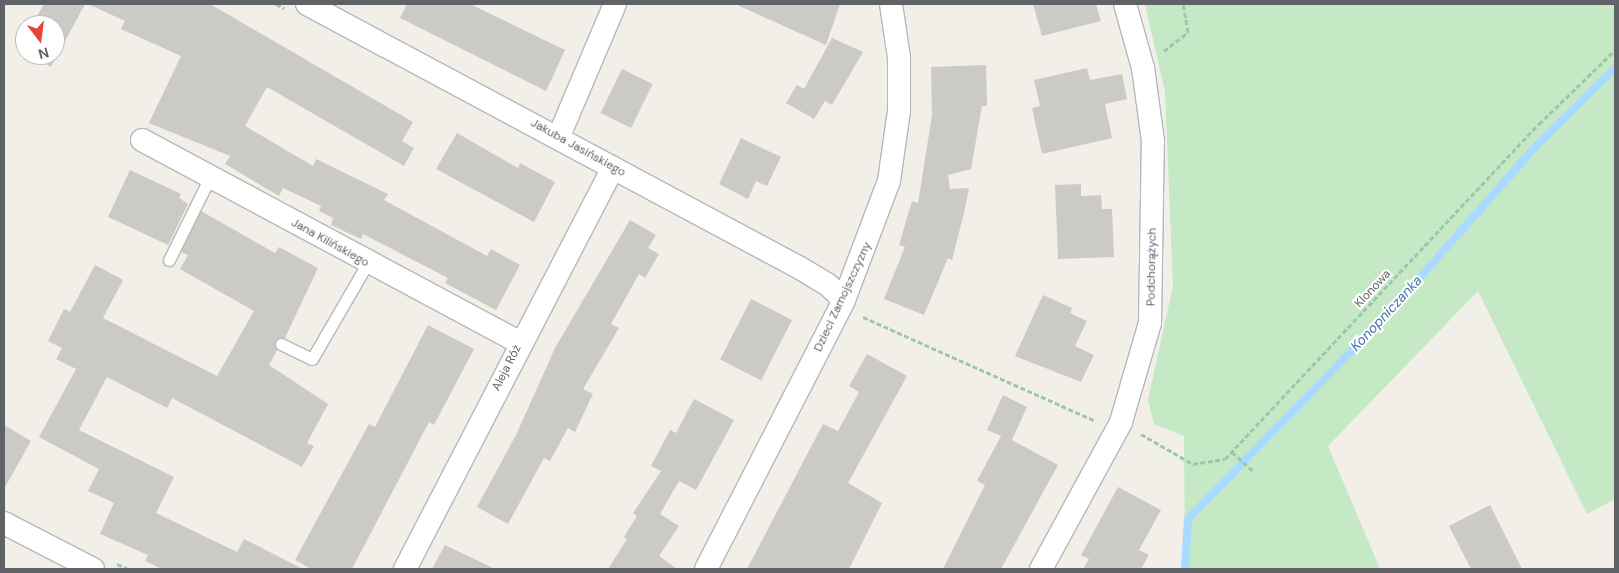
<!DOCTYPE html>
<html>
<head>
<meta charset="utf-8">
<style>
	body { margin:0 }
	#map { position:relative; width:1619px; height:573px; overflow:hidden; background:#f1efe8; font-family:"DM Sans",sans-serif }
	div>[style] { position:absolute }
	.green>* { inset:0; background:#c5e8c5 }
	.stream>* { height:8px; margin:-4px; padding:0 4px; transform-origin:4px; border-radius:4px; background:#aadaff }
	.building>* { inset:0; background:#cccac5; transform-origin:0 0 }
	.path>* { height:3px; margin-top:-1.5px; transform-origin:0; background:repeating-linear-gradient(90deg,#9cc7a9 0 5px,transparent 0 7.5px) }
	.roads { filter:drop-shadow(1px 0 #b5b8bc) drop-shadow(-1px 0 #b5b8bc) drop-shadow(0 1px #b5b8bc) drop-shadow(0 -1px #b5b8bc) }
	.service>* { height:11px; margin:-5.5px; padding:0 5.5px; transform-origin:5.5px; border-radius:5.5px; background:#fff }
	.minor>* { height:22px; margin:-11px; padding:0 11px; transform-origin:11px; border-radius:11px; background:#fff }
	span { translate:-50% -50%; white-space:nowrap; text-align:center; line-height:1.15; -webkit-text-stroke:4px #fff; paint-order:stroke }
	.street-label { font-size:12px; color:#5f6368 }
	.water-label { font-size:14px; color:#4174aa; font-style:italic }
	.frame { position:absolute; inset:0; border:5px solid #5f6368; pointer-events:none }
	.north { position:absolute; left:15px; top:15px; width:50px; height:50px; box-sizing:border-box; background:#fff; border:1px solid #bfc1c3; border-radius:50%; rotate:165deg; font-size:14px; font-weight:700; line-height:20px; text-align:center; color:#5f6368 }
	.north::after { content:''; display:block; margin:auto; width:18px; height:22px; background:#ea4335; clip-path:polygon(50% 0,100% 100%,50% 72%,0 100%) }
</style>
</head>
<body>
<div id="map">
	<div class="green">
		<i style="clip-path:polygon(1145px 4px,1615px 4px,1615px 499px,1587px 514px,1478px 291px,1328px 446px,1380px 569px,1185px 569px,1184px 436px,1154px 424px,1148px 400px,1173px 286px,1165px 92px)"></i>
	</div>
	<div class="stream">
		<i style="left:1185px;top:569px;width:50px;rotate:-86.6deg"></i>
		<i style="left:1188px;top:519px;width:293px;rotate:-45.8deg"></i>
		<i style="left:1392px;top:309px;width:220px;rotate:-48.5deg"></i>
		<i style="left:1538px;top:144px;width:108px;rotate:-44.6deg"></i>
	</div>
	<div class="building">
		<i style="clip-path:polygon(44px 4px,85px 4px,51px 67px,29px 55px,55px 55px,55px 25px,32px 25px)"></i>
		<i style="clip-path:polygon(88px 4px,210px 4px,413px 122px,402px 141px,414px 148px,404px 166px,267px 87px,245px 126px,313px 166px,316px 159px,388px 194px,384px 200px,487px 256px,491px 249px,520px 265px,496px 310px,445px 283px,448px 278px,363px 234px,361px 239px,331px 225px,333px 218px,319px 211px,321px 206px,283px 188px,279px 196px,225px 164px,230px 156px,149px 123px,181px 56px,121px 29px,125px 21px)"></i>
		<i style="clip-path:polygon(407px 4px,470px 4px,565px 50px,546px 91px,400px 18px)"></i>
		<i style="clip-path:polygon(735px 4px,840px 4px,826px 45px)"></i>
		<i style="clip-path:polygon(1033px 4px,1096px 4px,1101px 21px,1042px 36px)"></i>
		<i style="clip-path:polygon(832px 38px,863px 52px,832px 105px,825px 101px,814px 119px,786px 103px,797px 85px,804px 89px)"></i>
		<i style="clip-path:polygon(986px 65px,987px 106px,982px 106px,971px 169px,948px 175px,950px 189px,969px 188px,964px 213px,952px 260px,948px 258px,924px 315px,884px 299px,905px 247px,899px 245px,912px 201px,918px 203px,932px 115px,931px 67px)"></i>
		<i style="clip-path:polygon(1087px 68px,1090px 80px,1122px 74px,1127px 99px,1105px 104px,1112px 138px,1042px 154px,1032px 108px,1040px 106px,1034px 80px)"></i>
		<i style="left:622px;top:69px;width:34px;height:49px;rotate:26deg"></i>
		<i style="clip-path:polygon(457px 133px,518px 168px,520px 163px,555px 182px,534px 222px,436px 169px)"></i>
		<i style="clip-path:polygon(741px 138px,781px 157px,767px 186px,756px 181px,748px 199px,719px 184px)"></i>
		<i style="clip-path:polygon(130px 170px,181px 194px,179px 198px,188px 204px,168px 245px,108px 217px)"></i>
		<i style="clip-path:polygon(1081px 184px,1081px 196px,1101px 195px,1102px 209px,1112px 209px,1114px 257px,1058px 259px,1055px 185px)"></i>
		<i style="clip-path:polygon(201px 211px,275px 253px,279px 247px,318px 268px,285px 338px,275px 340px,277px 350px,269px 365px,328px 404px,307px 443px,314px 446px,302px 467px,172px 398px,167px 408px,107px 377px,79px 430px,174px 477px,156px 513px,237px 552px,244px 539px,303px 569px,162px 569px,145px 561px,148px 555px,100px 534px,114px 503px,88px 491px,99px 469px,39px 437px,76px 369px,56px 359px,62px 348px,48px 341px,64px 309px,70px 312px,95px 265px,123px 280px,103px 318px,217px 376px,254px 311px,180px 269px,188px 255px,181px 252px)"></i>
		<i style="clip-path:polygon(630px 220px,656px 235px,648px 248px,659px 254px,645px 278px,639px 274px,611px 324px,619px 328px,583px 389px,593px 394px,575px 432px,568px 428px,550px 461px,544px 458px,508px 524px,477px 507px,516px 435px,555px 348px)"></i>
		<i style="clip-path:polygon(1043px 295px,1072px 308px,1070px 313px,1087px 321px,1075px 346px,1094px 355px,1081px 382px,1015px 356px)"></i>
		<i style="left:751px;top:299px;width:46px;height:68px;rotate:27deg"></i>
		<i style="clip-path:polygon(428px 325px,474px 349px,434px 425px,429px 422px,352px 569px,311px 569px,295px 560px,369px 424px,375px 427px)"></i>
		<i style="clip-path:polygon(867px 354px,907px 376px,848px 483px,882px 503px,849px 569px,747px 569px,823px 424px,838px 431px,859px 392px,849px 386px)"></i>
		<i style="clip-path:polygon(1003px 395px,1027px 407px,1012px 440px,1058px 465px,1001px 569px,943px 569px,985px 485px,977px 481px,1001px 436px,987px 430px)"></i>
		<i style="clip-path:polygon(694px 399px,734px 420px,696px 490px,679px 481px,660px 514px,679px 526px,659px 556px,677px 569px,608px 569px,627px 539px,624px 537px,637px 516px,633px 513px,661px 471px,651px 466px,670px 430px,676px 433px)"></i>
		<i style="clip-path:polygon(4px 425px,31px 441px,4px 489px)"></i>
		<i style="clip-path:polygon(1118px 487px,1161px 510px,1139px 550px,1149px 555px,1141px 569px,1083px 569px,1089px 559px,1081px 555px)"></i>
		<i style="clip-path:polygon(1490px 505px,1522px 569px,1471px 569px,1449px 526px)"></i>
		<i style="clip-path:polygon(445px 545px,495px 569px,432px 569px)"></i>
	</div>
	<div class="path">
		<i style="left:276px;top:4px;width:9px;rotate:27deg"></i>
		<i style="left:1164px;top:51px;width:31px;rotate:-38deg"></i>
		<i style="left:1188px;top:32px;width:28px;rotate:-100deg"></i>
		<i style="left:863px;top:317px;width:254px;rotate:24.1deg"></i>
		<i style="left:1141px;top:434px;width:60px;rotate:30deg"></i>
		<i style="left:1193px;top:464px;width:32px;rotate:-9deg"></i>
		<i style="left:1225px;top:459px;width:459px;rotate:-46.9deg"></i>
		<i style="left:1539px;top:124px;width:106px;rotate:-44.2deg"></i>
		<i style="left:1232px;top:452px;width:30px;rotate:42deg"></i>
		<i style="left:117px;top:564px;width:12px;rotate:24deg"></i>
	</div>
	<div class="roads">
		<div class="service">
			<i style="left:169px;top:260px;width:93px;rotate:-63.7deg"></i>
			<i style="left:281px;top:344px;width:34px;rotate:26deg"></i>
			<i style="left:312px;top:359px;width:110px;rotate:-59.9deg"></i>
		</div>
		<div class="minor">
			<i style="left:307px;top:4px;width:559px;rotate:28.17deg"></i>
			<i style="left:800px;top:268px;width:31px;rotate:31deg"></i>
			<i style="left:827px;top:284px;width:23px;rotate:43deg"></i>
			<i style="left:559px;top:136px;width:143px;rotate:-67deg"></i>
			<i style="left:142px;top:140px;width:429px;rotate:28.2deg"></i>
			<i style="left:4px;top:523px;width:100px;rotate:27.3deg"></i>
			<i style="left:405px;top:569px;width:452px;rotate:-62.6deg"></i>
			<i style="left:706px;top:569px;width:302px;rotate:-62.8deg"></i>
			<i style="left:844px;top:300px;width:127px;rotate:-69.3deg"></i>
			<i style="left:889px;top:181px;width:71px;rotate:-81.9deg"></i>
			<i style="left:899px;top:111px;width:53px;rotate:-90deg"></i>
			<i style="left:899px;top:58px;width:55px;rotate:-98.4deg"></i>
			<i style="left:1041px;top:569px;width:167px;rotate:-61.4deg"></i>
			<i style="left:1121px;top:422px;width:103px;rotate:-73.7deg"></i>
			<i style="left:1150px;top:323px;width:182px;rotate:-89.1deg"></i>
			<i style="left:1153px;top:141px;width:74px;rotate:-97.8deg"></i>
			<i style="left:1143px;top:68px;width:66px;rotate:-105.7deg"></i>
		</div>
	</div>
	<div class="street-label">
		<span style="left:578px;top:148px;rotate:29deg">Jakuba Jasińskiego</span>
		<span style="left:330px;top:243px;rotate:29deg">Jana Kilińskiego</span>
		<span style="left:1152px;top:267px;rotate:-89deg">Podchorążych</span>
		<span style="left:1373px;top:289px;rotate:-47deg">Klonowa</span>
		<span style="left:843px;top:297px;rotate:-65deg">Dzieci Zamojszczyzny</span>
		<span style="left:507px;top:368px;rotate:-63deg">Aleja Róż</span>
	</div>
	<div class="water-label">
		<span style="left:1386px;top:313px;rotate:-47deg">Konopniczanka</span>
	</div>
	<div class="frame"></div>
	<div class="north">N</div>
</div>
</body>
</html>
